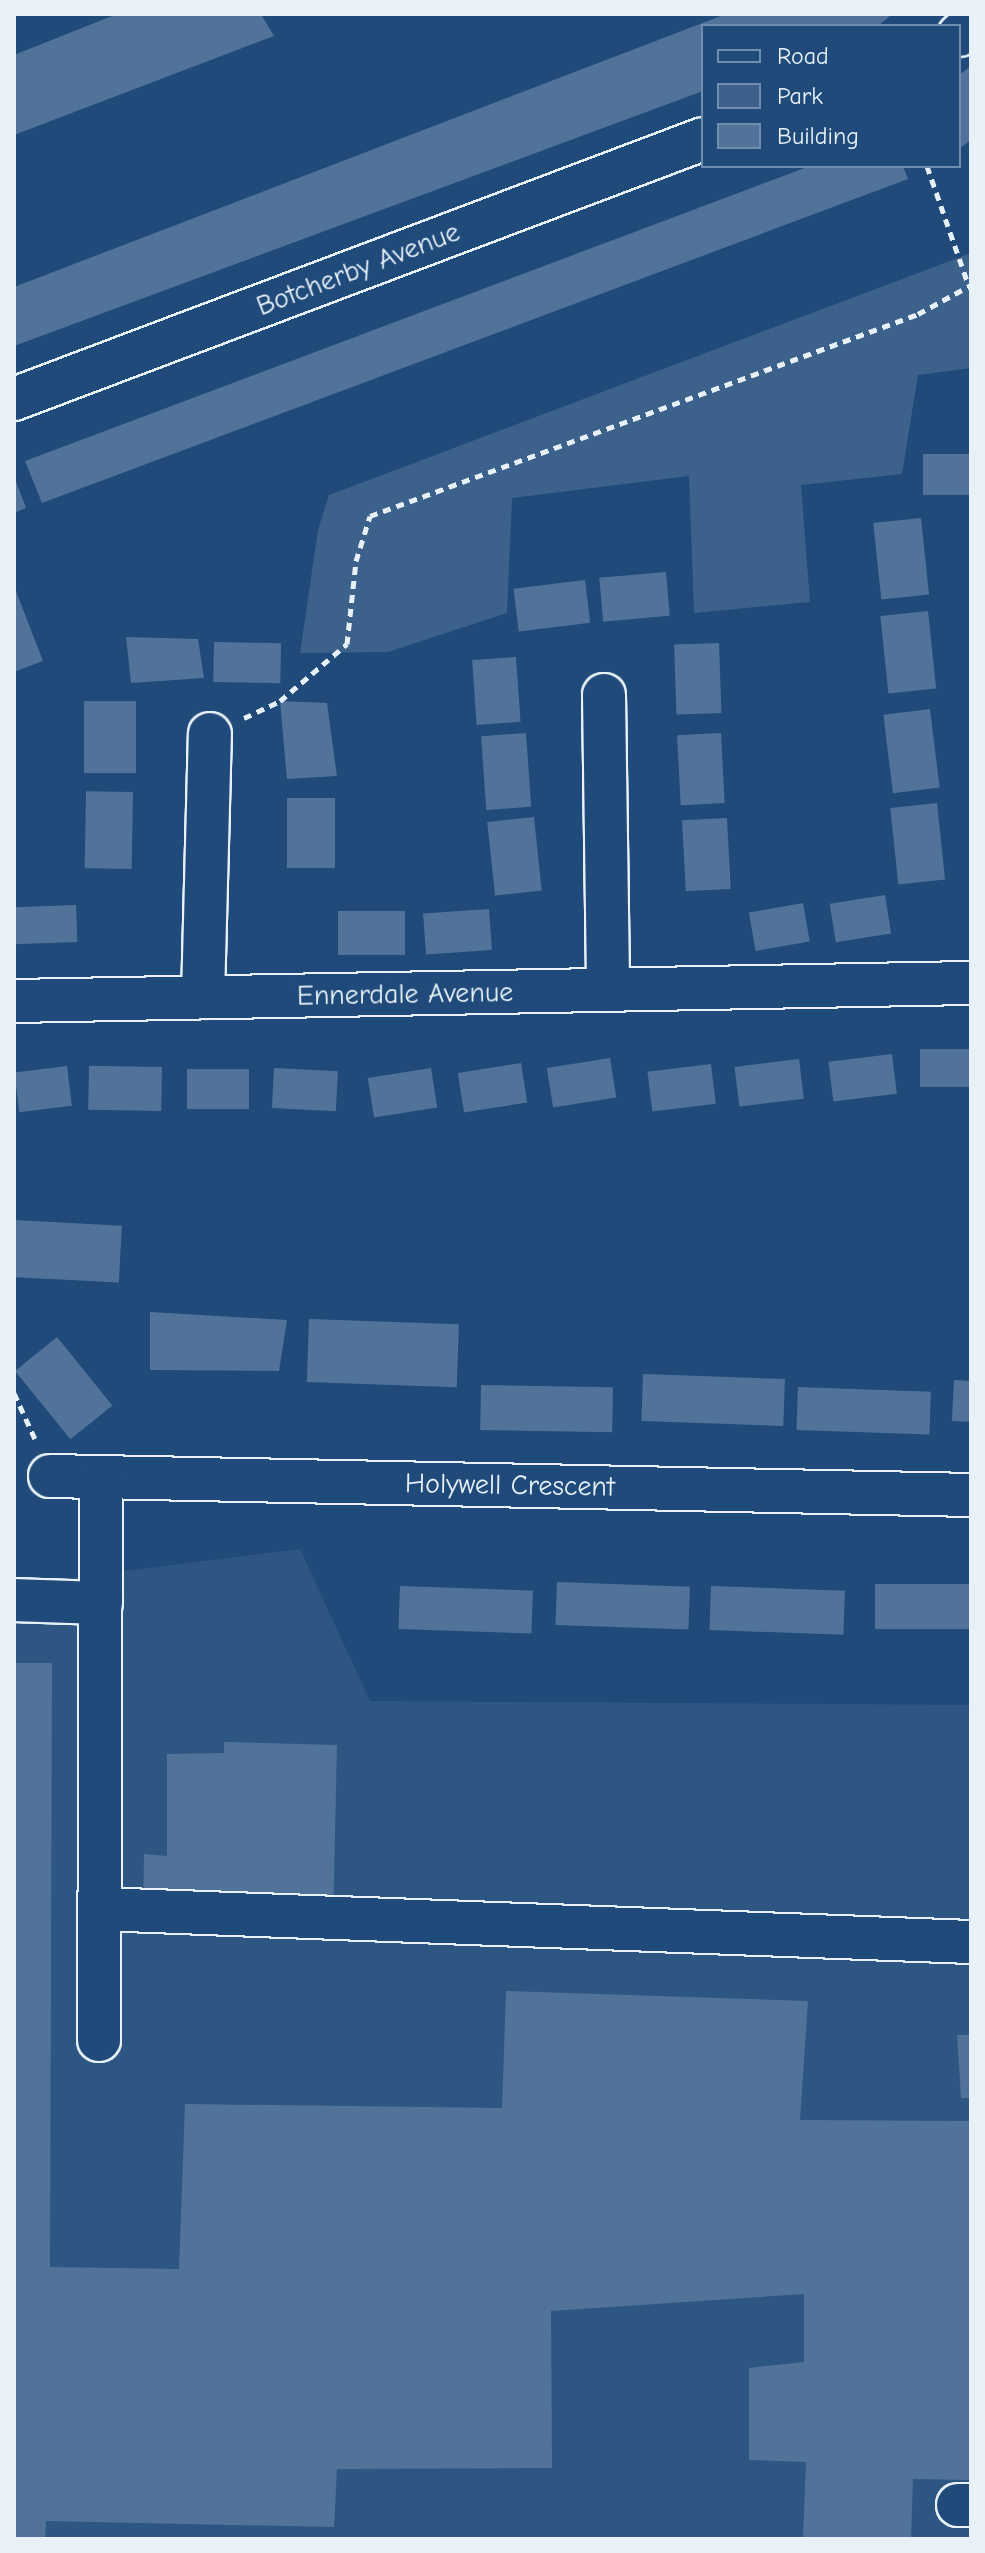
<!DOCTYPE html>
<html>
<head>
<meta charset="utf-8">
<style>
	body { margin:0 }
	#map { position:relative; width:985px; height:2553px; overflow:hidden; background:#1f4a7a; font-family:"Comic Neue",sans-serif }
	div>[style] { position:absolute }
	.built>* { inset:0; background:#2e5683 }
	.green>* { inset:0; background:#3c628c }
	.building>* { inset:0; background:#517399; transform-origin:0 0 }
	.path>* { height:5px; margin-top:-2.5px; transform-origin:0; background:repeating-linear-gradient(90deg,#e8f1f8 0 8px,transparent 0 14px) }
	.roads { filter:drop-shadow(2px 0 #e8f1f8) drop-shadow(-2px 0 #e8f1f8) drop-shadow(0 2px #e8f1f8) drop-shadow(0 -2px #e8f1f8) }
	.minor>* { height:42px; margin:-21px; padding:0 21px; transform-origin:21px; border-radius:21px; background:#1f4a7a }
	span { translate:-50% -50%; white-space:nowrap; text-align:center; line-height:1.15; -webkit-text-stroke:7px #1f4a7a; paint-order:stroke }
	.street-label { font-size:28px; color:#e8f1f8 }
	.frame { position:absolute; inset:0; border:16px solid #e8f1f8; pointer-events:none }
	.legend { position:absolute; left:701px; top:24px; width:260px; height:144px; box-sizing:border-box; background:#1f4a7a; border:2px solid #6f8dac; margin:0; padding:10px 14px; list-style:none; font-size:24px; color:#e8f1f8 }
	.legend li { display:flex; align-items:center; gap:16px; height:40px }
	.legend b { width:40px; border:2px solid #6f8dac }
</style>
</head>
<body>
<div id="map">
	<div class="built">
		<i style="clip-path:polygon(300px 1549px,370px 1701px,971px 1705px,971px 2539px,14px 2539px,14px 1585px)"></i>
	</div>
	<div class="green">
		<i style="clip-path:polygon(971px 253px,971px 368px,918px 375px,902px 474px,801px 485px,810px 602px,694px 613px,689px 476px,512px 498px,507px 613px,388px 652px,300px 653px,318px 530px,329px 495px)"></i>
	</div>
	<div class="building">
		<i style="clip-path:polygon(117px 14px,261px 14px,274px 36px,14px 135px,14px 55px)"></i>
		<i style="clip-path:polygon(726px 14px,892px 14px,878px 26px,703px 26px,703px 91px,14px 346px,14px 287px)"></i>
		<i style="clip-path:polygon(971px 66px,971px 140px,959px 149px,959px 75px)"></i>
		<i style="clip-path:polygon(810px 166px,903px 166px,908px 179px,42px 503px,25px 461px)"></i>
		<i style="left:971px;top:454px;width:41px;height:48px;rotate:90deg"></i>
		<i style="clip-path:polygon(14px 476px,26px 508px,14px 513px)"></i>
		<i style="left:921px;top:518px;width:77px;height:48px;rotate:84deg"></i>
		<i style="left:666px;top:572px;width:44px;height:67px;rotate:85deg"></i>
		<i style="left:585px;top:580px;width:43px;height:72px;rotate:83deg"></i>
		<i style="clip-path:polygon(14px 586px,43px 661px,14px 672px)"></i>
		<i style="left:928px;top:611px;width:78px;height:48px;rotate:84deg"></i>
		<i style="clip-path:polygon(126px 637px,198px 639px,204px 678px,131px 683px)"></i>
		<i style="left:214px;top:642px;width:67px;height:40px;rotate:1deg"></i>
		<i style="left:719px;top:643px;width:70px;height:45px;rotate:88deg"></i>
		<i style="left:516px;top:657px;width:65px;height:44px;rotate:86deg"></i>
		<i style="left:84px;top:701px;width:52px;height:72px"></i>
		<i style="clip-path:polygon(280px 701px,327px 703px,337px 776px,287px 779px)"></i>
		<i style="left:930px;top:709px;width:79px;height:47px;rotate:83deg"></i>
		<i style="left:526px;top:733px;width:74px;height:45px;rotate:86deg"></i>
		<i style="left:721px;top:733px;width:70px;height:44px;rotate:87deg"></i>
		<i style="left:133px;top:792px;width:77px;height:47px;rotate:91deg"></i>
		<i style="left:287px;top:798px;width:48px;height:70px"></i>
		<i style="left:937px;top:803px;width:77px;height:47px;rotate:84deg"></i>
		<i style="left:534px;top:817px;width:74px;height:47px;rotate:84deg"></i>
		<i style="left:727px;top:818px;width:71px;height:45px;rotate:87deg"></i>
		<i style="left:885px;top:895px;width:39px;height:56px;rotate:81deg"></i>
		<i style="left:803px;top:903px;width:39px;height:55px;rotate:80deg"></i>
		<i style="left:76px;top:905px;width:37px;height:62px;rotate:88deg"></i>
		<i style="left:489px;top:909px;width:41px;height:66px;rotate:86deg"></i>
		<i style="left:338px;top:911px;width:67px;height:44px"></i>
		<i style="left:971px;top:1049px;width:38px;height:51px;rotate:90deg"></i>
		<i style="left:892px;top:1054px;width:40px;height:64px;rotate:83deg"></i>
		<i style="left:610px;top:1058px;width:40px;height:64px;rotate:81deg"></i>
		<i style="left:799px;top:1059px;width:40px;height:65px;rotate:83deg"></i>
		<i style="left:521px;top:1063px;width:40px;height:64px;rotate:81deg"></i>
		<i style="left:711px;top:1064px;width:40px;height:64px;rotate:83deg"></i>
		<i style="left:67px;top:1066px;width:40px;height:53px;rotate:83deg"></i>
		<i style="left:162px;top:1067px;width:44px;height:73px;rotate:91deg"></i>
		<i style="left:274px;top:1068px;width:64px;height:40px;rotate:3deg"></i>
		<i style="left:431px;top:1068px;width:40px;height:64px;rotate:81deg"></i>
		<i style="left:187px;top:1069px;width:62px;height:40px"></i>
		<i style="left:14px;top:1220px;width:108px;height:57px;rotate:3deg"></i>
		<i style="clip-path:polygon(150px 1312px,287px 1320px,279px 1371px,150px 1370px)"></i>
		<i style="left:309px;top:1319px;width:150px;height:63px;rotate:2deg"></i>
		<i style="left:57px;top:1337px;width:88px;height:54px;rotate:51deg"></i>
		<i style="left:643px;top:1374px;width:142px;height:47px;rotate:2deg"></i>
		<i style="left:954px;top:1380px;width:17px;height:41px;rotate:3deg"></i>
		<i style="left:481px;top:1385px;width:132px;height:45px;rotate:1deg"></i>
		<i style="left:798px;top:1387px;width:133px;height:43px;rotate:2deg"></i>
		<i style="left:557px;top:1582px;width:133px;height:43px;rotate:2deg"></i>
		<i style="left:971px;top:1584px;width:45px;height:96px;rotate:90deg"></i>
		<i style="left:400px;top:1586px;width:133px;height:43px;rotate:2deg"></i>
		<i style="left:711px;top:1586px;width:134px;height:44px;rotate:2deg"></i>
		<i style="clip-path:polygon(14px 1663px,52px 1663px,50px 2267px,179px 2269px,185px 2104px,502px 2108px,506px 1991px,808px 2001px,800px 2120px,971px 2121px,971px 2480px,913px 2479px,911px 2539px,803px 2539px,806px 2462px,749px 2460px,749px 2368px,804px 2362px,804px 2294px,551px 2311px,552px 2468px,337px 2469px,334px 2527px,46px 2521px,45px 2539px,14px 2539px)"></i>
		<i style="clip-path:polygon(224px 1742px,337px 1745px,333px 1922px,143px 1919px,144px 1854px,167px 1856px,167px 1754px,224px 1753px)"></i>
		<i style="clip-path:polygon(957px 2035px,971px 2035px,971px 2098px,961px 2098px)"></i>
	</div>
	<div class="path">
		<i style="left:927px;top:166px;width:125px;rotate:70.8deg"></i>
		<i style="left:244px;top:718px;width:40px;rotate:-25deg"></i>
		<i style="left:280px;top:701px;width:88px;rotate:-40.4deg"></i>
		<i style="left:347px;top:644px;width:83px;rotate:-83.8deg"></i>
		<i style="left:356px;top:561px;width:47px;rotate:-72.7deg"></i>
		<i style="left:370px;top:516px;width:584px;rotate:-20.23deg"></i>
		<i style="left:918px;top:314px;width:60px;rotate:-28.7deg"></i>
		<i style="left:14px;top:1393px;width:53px;rotate:65.4deg"></i>
	</div>
	<div class="roads">
		<div class="minor">
			<i style="left:959px;top:35px;width:16px;rotate:-40deg"></i>
			<i style="left:14px;top:399px;width:736px;rotate:-20.67deg"></i>
			<i style="left:604px;top:695px;width:295px;rotate:89.2deg"></i>
			<i style="left:203px;top:997px;width:263px;rotate:-88.5deg"></i>
			<i style="left:14px;top:1001px;width:957px;rotate:-1.08deg"></i>
			<i style="left:50px;top:1476px;width:921px;rotate:1.18deg"></i>
			<i style="left:14px;top:1600px;width:87px;rotate:2deg"></i>
			<i style="left:100px;top:1909px;width:872px;rotate:2.17deg"></i>
			<i style="left:99px;top:2040px;width:563px;rotate:-89.8deg"></i>
			<i style="left:958px;top:2505px;width:13px"></i>
		</div>
	</div>
	<div class="street-label">
		<span style="left:358px;top:269px;rotate:-21deg">Botcherby Avenue</span>
		<span style="left:405px;top:994px;rotate:-1deg">Ennerdale Avenue</span>
		<span style="left:510px;top:1485px;rotate:1deg">Holywell Crescent</span>
	</div>
	<div class="frame"></div>
	<ul class="legend">
	<li><b style="height:10px;background:#1f4a7a"></b>Road</li>
	<li><b style="height:22px;background:#3c628c"></b>Park</li>
	<li><b style="height:22px;background:#517399"></b>Building</li>
	</ul>
</div>
</body>
</html>
